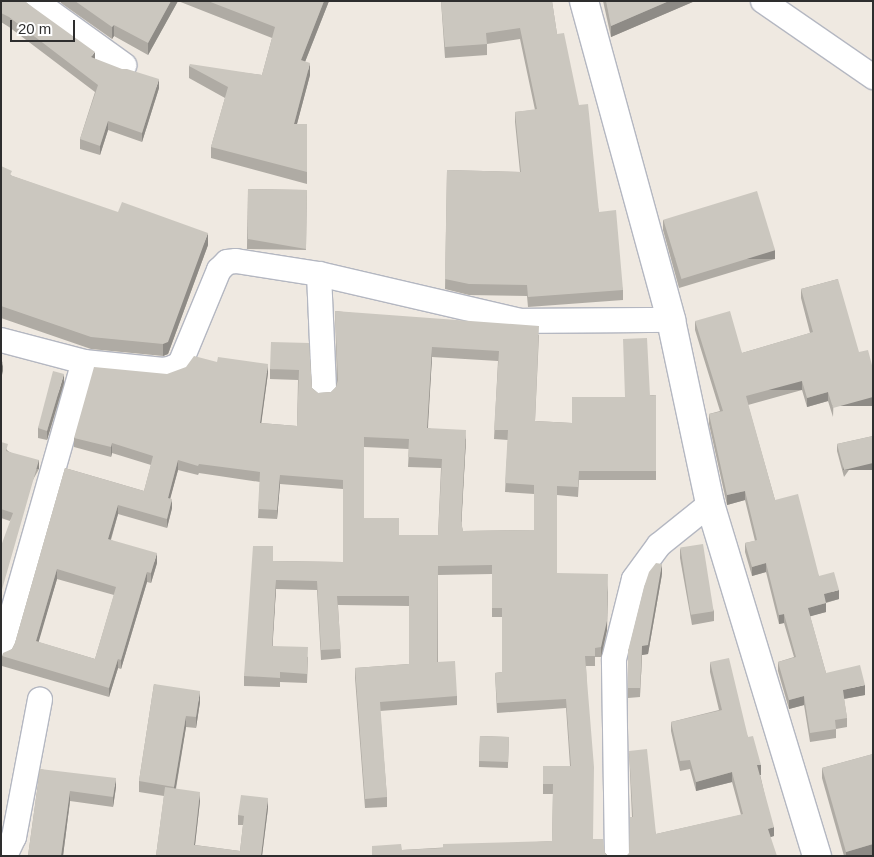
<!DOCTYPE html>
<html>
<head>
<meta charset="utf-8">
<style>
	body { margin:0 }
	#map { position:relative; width:874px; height:857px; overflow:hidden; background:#efe9e1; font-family:Arial,sans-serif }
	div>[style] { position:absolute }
	.roads { filter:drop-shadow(1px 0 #b4b7c1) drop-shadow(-1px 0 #b4b7c1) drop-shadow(0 1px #b4b7c1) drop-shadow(0 -1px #b4b7c1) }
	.street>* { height:24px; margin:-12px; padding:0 12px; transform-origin:12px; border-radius:12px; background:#fff }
	.secondary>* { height:28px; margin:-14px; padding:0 14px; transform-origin:14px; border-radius:14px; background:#fff }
	.wall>* { inset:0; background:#afaba4; transform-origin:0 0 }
	.shaded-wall>* { inset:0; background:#8e8b86; transform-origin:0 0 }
	.building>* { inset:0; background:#cbc7bf; transform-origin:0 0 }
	span { translate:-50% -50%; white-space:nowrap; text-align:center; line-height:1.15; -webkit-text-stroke:4.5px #fff; paint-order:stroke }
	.frame { position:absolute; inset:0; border:2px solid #2e2e2e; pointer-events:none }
	.scale { position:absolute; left:10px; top:20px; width:65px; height:22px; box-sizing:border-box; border:2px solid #2e2e2e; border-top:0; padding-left:6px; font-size:15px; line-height:18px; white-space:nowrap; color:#2e2e2e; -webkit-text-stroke:4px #fff; paint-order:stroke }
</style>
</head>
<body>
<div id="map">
	<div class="roads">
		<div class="street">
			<i style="left:35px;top:1px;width:110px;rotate:35.7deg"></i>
			<i style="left:763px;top:1px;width:134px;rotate:34.6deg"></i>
			<i style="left:319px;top:274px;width:116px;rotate:87.5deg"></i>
			<i style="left:1px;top:340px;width:86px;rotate:14.8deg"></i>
			<i style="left:84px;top:362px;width:80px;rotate:5.7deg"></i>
			<i style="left:164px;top:370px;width:8px;rotate:-14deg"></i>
			<i style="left:172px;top:368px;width:9px;rotate:-27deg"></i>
			<i style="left:180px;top:364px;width:102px;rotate:-67.5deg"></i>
			<i style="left:219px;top:270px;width:11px;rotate:-45deg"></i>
			<i style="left:227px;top:262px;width:9px;rotate:-6deg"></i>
			<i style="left:236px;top:261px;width:84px;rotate:8.9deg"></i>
			<i style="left:319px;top:274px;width:207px;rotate:13.1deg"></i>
			<i style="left:521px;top:321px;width:150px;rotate:-0.4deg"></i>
			<i style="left:2px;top:649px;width:298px;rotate:-74.1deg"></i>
			<i style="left:5px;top:856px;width:21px;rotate:-65deg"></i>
			<i style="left:14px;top:837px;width:140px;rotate:-79.3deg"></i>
			<i style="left:617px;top:856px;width:197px;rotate:-90.9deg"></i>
			<i style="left:614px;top:659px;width:82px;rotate:-76deg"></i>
			<i style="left:634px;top:579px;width:42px;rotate:-53.7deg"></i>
			<i style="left:659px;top:545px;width:65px;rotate:-38.8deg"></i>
		</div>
		<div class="secondary">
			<i style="left:584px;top:1px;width:331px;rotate:74.7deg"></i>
			<i style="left:671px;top:320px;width:188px;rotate:78deg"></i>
			<i style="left:710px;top:504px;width:368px;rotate:73.1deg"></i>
		</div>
	</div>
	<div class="wall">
		<i style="clip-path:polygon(1px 1px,27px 3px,95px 59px,159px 88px,142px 142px,108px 130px,100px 155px,80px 149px,80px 139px,95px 92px,9px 27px,1px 22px)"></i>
		<i style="clip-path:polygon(61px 1px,178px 1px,148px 55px,114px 36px,112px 39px,61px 3px)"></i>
		<i style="clip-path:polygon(178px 1px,329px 1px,305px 62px,310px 75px,297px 124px,307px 124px,307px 184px,211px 158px,211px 147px,225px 98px,189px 78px,189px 66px,262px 75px,272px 38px)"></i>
		<i style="clip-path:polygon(441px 1px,552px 1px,557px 34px,599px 212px,623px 290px,623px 300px,528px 307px,527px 296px,469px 295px,445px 289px,447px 170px,520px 172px,515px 122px,515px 112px,535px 110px,520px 39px,487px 44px,487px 55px,445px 58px)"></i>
		<i style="clip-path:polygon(603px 1px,695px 1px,611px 37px)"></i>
		<i style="clip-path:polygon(1px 166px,12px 176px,208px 245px,168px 354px,163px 356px,91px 349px,1px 318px)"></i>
		<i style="left:248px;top:189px;width:59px;height:60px;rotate:1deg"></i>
		<i style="clip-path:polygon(663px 220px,775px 259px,679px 288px,663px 230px)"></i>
		<i style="clip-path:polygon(838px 279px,833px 417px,828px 401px,807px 407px,802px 390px,748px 405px,775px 500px,819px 576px,839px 599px,826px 603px,826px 612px,810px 616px,826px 673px,865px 695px,844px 699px,847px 718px,847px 727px,836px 729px,836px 738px,810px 742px,804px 705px,789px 709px,778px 671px,778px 662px,794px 657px,784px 623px,779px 624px,766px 572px,752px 576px,745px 552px,745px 543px,755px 541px,745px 500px,727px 505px,709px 424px,709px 414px,720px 411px,695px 330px,695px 321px,742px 353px,810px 333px,801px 298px,801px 289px)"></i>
		<i style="clip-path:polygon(evenodd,335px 311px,539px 335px,535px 421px,572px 423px,625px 397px,656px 395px,656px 480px,579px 480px,578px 497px,557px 495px,557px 573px,607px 630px,601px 657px,595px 657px,595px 666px,586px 666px,593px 839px,608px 856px,372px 856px,372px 846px,402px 850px,552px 841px,553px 794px,543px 794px,543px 766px,570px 766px,566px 708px,497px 713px,495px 673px,502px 672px,502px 617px,492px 617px,492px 574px,438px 575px,438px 662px,457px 696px,457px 705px,380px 711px,387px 797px,387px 807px,365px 808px,355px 678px,355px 668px,409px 664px,409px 606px,338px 605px,341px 658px,321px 660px,317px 590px,276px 589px,272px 646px,308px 657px,307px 683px,280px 682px,280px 687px,244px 686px,244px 676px,273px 561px,343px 562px,343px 489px,280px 484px,277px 519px,258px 518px,260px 482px,199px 473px,198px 475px,178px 470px,170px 498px,172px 508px,167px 528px,118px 514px,111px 540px,157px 563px,151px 583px,147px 582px,121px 669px,118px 668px,109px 697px,2px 666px,2px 656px,12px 649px,15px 643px,65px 468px,144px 491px,151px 465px,112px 453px,111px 457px,74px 447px,74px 438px,167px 374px,268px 373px,261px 423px,297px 426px,298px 380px,270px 379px,270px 369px,309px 343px,312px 388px,318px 393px,331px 392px,336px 387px,337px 381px,335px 311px,432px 357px,498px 361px,494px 439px,508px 440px,505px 492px,534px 494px,534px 530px,463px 531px,461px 523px,466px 439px,428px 428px,432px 357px,335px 311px,364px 447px,409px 449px,408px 467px,441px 468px,438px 535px,399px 535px,364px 518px,364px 447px,335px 311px,57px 579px,114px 595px,95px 659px,38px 642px,57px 579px)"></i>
		<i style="clip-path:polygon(64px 383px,47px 440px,38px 438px,38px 428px)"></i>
		<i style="clip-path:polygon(873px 436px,844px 477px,837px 451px,837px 444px)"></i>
		<i style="clip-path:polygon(1px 442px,8px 451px,39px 469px,10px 521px,1px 518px)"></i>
		<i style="clip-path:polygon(680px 548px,714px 611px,714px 621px,692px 625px,680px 558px)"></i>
		<i style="clip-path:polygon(662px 574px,648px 654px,642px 655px,640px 697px,628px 698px,628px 651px)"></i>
		<i style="clip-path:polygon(710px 662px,748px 737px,761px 774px,760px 774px,774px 836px,629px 853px,632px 817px,629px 751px,656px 834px,741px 815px,732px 782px,696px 791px,690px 769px,680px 771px,671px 731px,671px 722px,719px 710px,710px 672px)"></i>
		<i style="clip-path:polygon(154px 684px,200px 702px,196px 728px,186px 727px,176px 789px,200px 801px,195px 845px,240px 851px,243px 825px,238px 825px,238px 815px,268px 808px,262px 856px,156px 856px,164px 796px,139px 792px,139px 781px)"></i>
		<i style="left:480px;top:736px;width:29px;height:31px;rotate:2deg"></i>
		<i style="clip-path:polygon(873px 754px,873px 855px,869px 856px,844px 856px,822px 778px,822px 768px)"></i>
		<i style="clip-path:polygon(40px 769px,116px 787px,113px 807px,70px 801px,63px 856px,28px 856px)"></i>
	</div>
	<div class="shaded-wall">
		<i style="clip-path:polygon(171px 1px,178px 1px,148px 55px,148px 43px)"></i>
		<i style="clip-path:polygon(324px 1px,329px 1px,301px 72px,301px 60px)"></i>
		<i style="clip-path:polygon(669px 1px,695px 1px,611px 37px,611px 26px)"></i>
		<i style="clip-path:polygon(114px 25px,114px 36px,112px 39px,112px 27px)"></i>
		<i style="clip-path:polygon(95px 52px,95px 61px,91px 57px)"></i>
		<i style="clip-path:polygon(310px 63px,310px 75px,294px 135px,294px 124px)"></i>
		<i style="clip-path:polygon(159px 79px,159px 88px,142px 142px,142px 133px)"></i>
		<i style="clip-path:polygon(108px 121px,108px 130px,100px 155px,100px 146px)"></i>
		<i style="clip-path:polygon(208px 233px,208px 245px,168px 354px,163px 356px,163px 344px)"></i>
		<i style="left:775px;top:250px;width:9px;height:100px;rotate:90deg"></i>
		<i style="clip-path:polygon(432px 347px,432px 357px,427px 437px,427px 428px)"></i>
		<i style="clip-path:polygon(3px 362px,3px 371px,1px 379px,1px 370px)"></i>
		<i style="clip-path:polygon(268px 364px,268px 373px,260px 433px,260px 423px)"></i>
		<i style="clip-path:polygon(64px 374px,64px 383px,47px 440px,47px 431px)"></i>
		<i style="left:802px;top:381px;width:9px;height:58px;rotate:90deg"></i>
		<i style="clip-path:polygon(828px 392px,828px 401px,807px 407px,807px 398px)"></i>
		<i style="left:873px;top:397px;width:9px;height:41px;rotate:90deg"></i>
		<i style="clip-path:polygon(466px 430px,466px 439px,461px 530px,461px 521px)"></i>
		<i style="clip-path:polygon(112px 443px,112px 453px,111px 457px,111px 447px)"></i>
		<i style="left:39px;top:460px;width:9px;height:138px;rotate:90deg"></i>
		<i style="clip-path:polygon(178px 460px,178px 470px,168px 507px,168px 498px)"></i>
		<i style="left:873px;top:463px;width:7px;height:30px;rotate:90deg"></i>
		<i style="clip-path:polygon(280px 475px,280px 484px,277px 519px,277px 510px)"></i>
		<i style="clip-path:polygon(745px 491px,745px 500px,727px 505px,727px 495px)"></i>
		<i style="clip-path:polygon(172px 499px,172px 508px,167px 528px,167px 519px)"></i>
		<i style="clip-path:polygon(118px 505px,118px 514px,108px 548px,108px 539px)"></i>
		<i style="clip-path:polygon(157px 553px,157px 563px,151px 583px,151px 573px)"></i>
		<i style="clip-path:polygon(766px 563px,766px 572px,752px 576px,752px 567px)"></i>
		<i style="clip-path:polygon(662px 564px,662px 574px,648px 654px,642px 655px,640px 697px,642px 646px)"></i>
		<i style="clip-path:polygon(57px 569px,57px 579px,36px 651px,36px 641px)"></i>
		<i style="clip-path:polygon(147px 572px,147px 582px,121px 669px,121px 660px)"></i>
		<i style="clip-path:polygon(276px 580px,276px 589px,272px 655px,272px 646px)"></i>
		<i style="clip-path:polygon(608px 583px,607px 630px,601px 657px,601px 647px)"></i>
		<i style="clip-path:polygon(839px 590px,839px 599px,824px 603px,824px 594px)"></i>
		<i style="clip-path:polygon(826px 603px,826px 612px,808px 617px,808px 608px)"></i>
		<i style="clip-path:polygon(784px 614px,784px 623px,779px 624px,779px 615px)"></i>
		<i style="clip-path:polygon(118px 659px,118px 668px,109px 697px,109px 688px)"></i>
		<i style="clip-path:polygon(865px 685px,865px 695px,843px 699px,843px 690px)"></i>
		<i style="clip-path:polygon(200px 691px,200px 702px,196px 728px,196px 717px)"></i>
		<i style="clip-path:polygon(804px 696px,804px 705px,789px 709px,789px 700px)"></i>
		<i style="clip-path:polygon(186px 716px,186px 727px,174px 798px,174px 787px)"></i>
		<i style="left:757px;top:765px;width:4px;height:10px"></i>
		<i style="clip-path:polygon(732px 772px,732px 782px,696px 791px,696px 782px)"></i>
		<i style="clip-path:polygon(116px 778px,116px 787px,113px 807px,113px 797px)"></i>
		<i style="clip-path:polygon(70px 791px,70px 801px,63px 856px,61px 856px)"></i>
		<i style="clip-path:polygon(200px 792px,200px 801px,194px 854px,194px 845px)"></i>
		<i style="clip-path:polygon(268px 798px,268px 808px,262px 856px,261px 856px)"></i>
		<i style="clip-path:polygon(774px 827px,774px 836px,768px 838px,768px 829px)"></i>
		<i style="clip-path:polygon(873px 844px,873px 855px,869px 856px,846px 856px,846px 852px)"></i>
	</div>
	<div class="building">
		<i style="clip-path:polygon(1px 1px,26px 1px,27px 3px,95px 52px,91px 57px,122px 69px,127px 69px,159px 79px,142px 133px,108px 121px,100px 146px,80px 139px,98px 85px,9px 17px,1px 13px)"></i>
		<i style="clip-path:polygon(75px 1px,171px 1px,148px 43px,114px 25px,112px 27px)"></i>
		<i style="clip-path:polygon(208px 1px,324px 1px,301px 60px,310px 63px,294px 124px,307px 124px,307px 172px,211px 147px,228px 87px,189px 66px,190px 64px,262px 75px,275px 27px)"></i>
		<i style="clip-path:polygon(441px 1px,552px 1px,557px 34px,564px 33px,579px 105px,588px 104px,599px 212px,616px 210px,623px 290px,528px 297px,527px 285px,469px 284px,445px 279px,447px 170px,521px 172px,515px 112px,537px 109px,520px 28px,486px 33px,487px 44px,445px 47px)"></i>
		<i style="clip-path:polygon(606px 1px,669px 1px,611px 26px)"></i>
		<i style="clip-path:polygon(1px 166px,12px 171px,10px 175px,118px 212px,122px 202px,208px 233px,168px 342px,163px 344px,91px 337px,1px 306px)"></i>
		<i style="clip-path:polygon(248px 189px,307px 190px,306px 249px,248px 239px)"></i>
		<i style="left:757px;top:191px;width:62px;height:98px;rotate:73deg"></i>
		<i style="clip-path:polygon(838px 279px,859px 352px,868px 350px,873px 369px,873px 397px,833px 408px,828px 392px,807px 398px,802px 381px,746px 396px,775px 500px,798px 494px,819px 576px,834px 572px,839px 590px,824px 594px,826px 603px,808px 608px,826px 673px,860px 665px,865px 685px,843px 690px,847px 718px,835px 720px,836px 729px,810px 733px,804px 696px,789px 700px,778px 662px,796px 657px,784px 614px,779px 615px,766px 563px,752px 567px,745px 543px,757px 540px,745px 491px,727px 495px,709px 414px,723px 411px,695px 321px,730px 311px,742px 353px,813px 332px,801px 289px)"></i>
		<i style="clip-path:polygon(evenodd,335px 311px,539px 326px,535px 421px,572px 423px,572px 397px,625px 397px,623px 339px,647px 338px,650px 396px,656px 395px,656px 471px,579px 471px,578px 487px,557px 486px,557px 573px,608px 574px,607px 621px,601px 647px,595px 648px,595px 656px,585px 656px,594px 767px,593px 839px,603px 839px,605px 853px,608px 856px,372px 856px,372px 846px,401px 844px,402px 850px,443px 848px,443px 844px,552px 841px,553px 784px,543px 784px,543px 766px,571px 766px,566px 699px,497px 703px,495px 673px,502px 672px,502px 608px,492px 608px,492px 565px,438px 566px,437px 662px,455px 661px,457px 696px,380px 702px,387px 797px,365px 799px,355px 668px,409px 664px,409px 596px,337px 596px,341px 649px,321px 650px,317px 581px,276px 580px,272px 646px,308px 647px,307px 674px,280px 672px,280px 678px,244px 676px,253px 546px,273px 546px,273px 561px,343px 562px,343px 480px,280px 475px,277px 510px,258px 509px,260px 472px,199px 464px,198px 466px,178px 460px,168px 498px,172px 499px,167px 519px,118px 505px,108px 539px,157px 553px,151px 573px,147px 572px,121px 660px,118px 659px,109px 688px,2px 656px,3px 653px,12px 649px,15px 643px,65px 468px,144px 491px,153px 456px,112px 443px,111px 447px,74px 438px,94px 367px,167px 374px,186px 367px,194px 356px,217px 362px,218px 357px,268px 364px,260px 423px,297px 426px,299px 370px,270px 369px,271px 342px,309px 343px,312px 388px,318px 393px,331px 392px,336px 387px,338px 380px,335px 311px,432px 347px,499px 351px,494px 430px,508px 430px,505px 483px,534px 485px,534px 530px,463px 531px,461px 521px,466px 430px,427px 428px,432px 347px,335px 311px,364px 437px,409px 439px,408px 457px,442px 459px,438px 535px,399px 535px,399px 518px,364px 518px,364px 437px,335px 311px,57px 569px,116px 587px,95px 659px,36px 641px,57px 569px)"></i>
		<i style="clip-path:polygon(1px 361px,3px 362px,1px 370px)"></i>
		<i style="clip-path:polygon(53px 371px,64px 374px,47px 431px,38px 428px)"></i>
		<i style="clip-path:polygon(873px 436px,873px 463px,844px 470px,837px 444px)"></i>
		<i style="clip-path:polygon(1px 442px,8px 444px,6px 451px,39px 460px,1px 593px,1px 546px,13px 513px,1px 509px)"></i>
		<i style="left:703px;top:544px;width:68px;height:23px;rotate:81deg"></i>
		<i style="clip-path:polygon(656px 563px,662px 564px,648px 645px,642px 646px,640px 688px,628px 688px,628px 651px,644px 587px,649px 572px)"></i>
		<i style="clip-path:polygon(729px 658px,748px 737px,753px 736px,761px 765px,757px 765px,774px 827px,768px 829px,777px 856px,626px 856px,629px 853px,630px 817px,633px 817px,629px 751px,647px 749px,656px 834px,743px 814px,732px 772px,696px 782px,690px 760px,680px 761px,671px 722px,722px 710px,710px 662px)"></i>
		<i style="clip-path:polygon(154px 684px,200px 691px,196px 717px,186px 716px,174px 787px,139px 781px)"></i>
		<i style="left:480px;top:736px;width:29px;height:25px;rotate:2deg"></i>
		<i style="clip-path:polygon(873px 754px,873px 844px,846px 852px,822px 768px)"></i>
		<i style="clip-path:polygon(40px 769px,116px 778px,113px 797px,70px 791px,61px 856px,28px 856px)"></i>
		<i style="clip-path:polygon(165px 787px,200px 792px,194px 845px,240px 851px,244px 816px,238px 815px,241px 795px,268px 798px,261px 856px,156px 856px)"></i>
	</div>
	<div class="frame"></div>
	<div class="scale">20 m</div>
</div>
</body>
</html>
